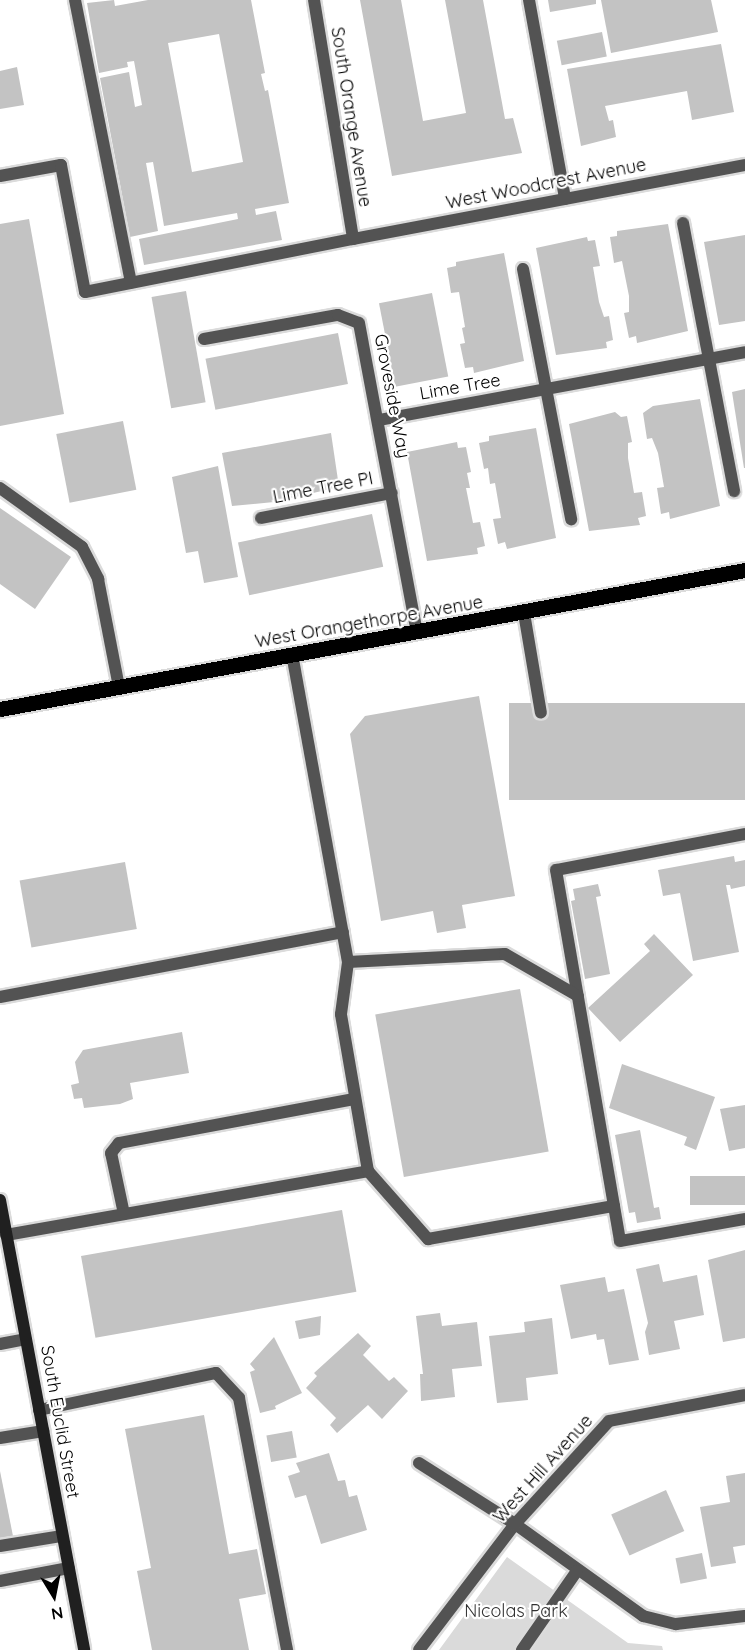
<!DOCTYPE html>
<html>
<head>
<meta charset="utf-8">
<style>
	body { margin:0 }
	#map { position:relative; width:745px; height:1650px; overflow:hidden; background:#fff; font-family:Quicksand,sans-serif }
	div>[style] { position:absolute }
	.green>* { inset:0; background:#dadada }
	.building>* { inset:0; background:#c3c3c3; transform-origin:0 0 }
	.roads { filter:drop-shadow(2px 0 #dbdbdb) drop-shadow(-2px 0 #dbdbdb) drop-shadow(0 2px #dbdbdb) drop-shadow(0 -2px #dbdbdb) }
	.service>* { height:12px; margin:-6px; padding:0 6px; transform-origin:6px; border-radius:6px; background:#535353 }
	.minor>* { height:12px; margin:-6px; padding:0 6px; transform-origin:6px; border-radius:6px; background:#535353 }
	.secondary>* { height:12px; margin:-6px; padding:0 6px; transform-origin:6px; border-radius:6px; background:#202020 }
	.primary>* { height:15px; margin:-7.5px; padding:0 7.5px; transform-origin:7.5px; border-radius:7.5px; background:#000 }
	span { translate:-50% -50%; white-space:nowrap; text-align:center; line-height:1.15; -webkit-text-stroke:4.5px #fff; paint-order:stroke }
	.street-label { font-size:18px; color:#000 }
	.park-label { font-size:18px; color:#313131 }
	.north { position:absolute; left:24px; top:1566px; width:60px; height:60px; -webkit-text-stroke:4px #fff; paint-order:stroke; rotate:170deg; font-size:16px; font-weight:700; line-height:24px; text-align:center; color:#000 }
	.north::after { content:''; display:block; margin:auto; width:21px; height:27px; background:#000; clip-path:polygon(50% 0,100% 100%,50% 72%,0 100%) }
</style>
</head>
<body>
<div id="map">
	<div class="green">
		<i style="clip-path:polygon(507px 1557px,628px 1643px,662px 1646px,663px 1650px,439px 1650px)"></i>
	</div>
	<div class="building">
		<i style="clip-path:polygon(evenodd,114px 0,115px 6px,148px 0,251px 0,265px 73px,261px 74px,265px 91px,268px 90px,289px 203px,255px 209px,256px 215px,276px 211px,282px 240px,144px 265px,139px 239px,238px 219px,237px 213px,164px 226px,153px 162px,146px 163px,158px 231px,130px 237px,100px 78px,129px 72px,135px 107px,142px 105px,134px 61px,127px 62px,128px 67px,99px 73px,87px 3px,114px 0,219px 34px,243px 162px,192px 172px,168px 43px,219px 34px)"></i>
		<i style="clip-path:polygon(360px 0,401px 0,423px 121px,466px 113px,445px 0,483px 0,505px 119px,513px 118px,522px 153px,392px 176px)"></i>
		<i style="clip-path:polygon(548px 0,596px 0,596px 4px,550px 12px)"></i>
		<i style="clip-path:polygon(601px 0,711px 0,718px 32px,611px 53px)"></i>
		<i style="left:602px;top:32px;width:25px;height:46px;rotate:79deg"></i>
		<i style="clip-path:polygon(721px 44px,734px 112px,692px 120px,687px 91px,605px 106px,609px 121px,613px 120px,616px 137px,581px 146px,567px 69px)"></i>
		<i style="clip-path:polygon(17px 67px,24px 105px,0 109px,0 71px)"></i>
		<i style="clip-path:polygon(29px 219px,64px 414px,0 426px,0 224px)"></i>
		<i style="clip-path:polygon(668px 224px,688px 331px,637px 343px,636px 336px,629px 338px,624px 313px,629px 312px,629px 296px,622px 261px,614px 263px,610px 237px,617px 236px,617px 231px)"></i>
		<i style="clip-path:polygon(745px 235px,745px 321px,719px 325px,704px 242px)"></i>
		<i style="clip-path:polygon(587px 237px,588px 241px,595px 240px,600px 266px,593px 267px,599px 302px,604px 317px,609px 316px,613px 340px,606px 342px,607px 348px,556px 355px,536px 248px)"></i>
		<i style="clip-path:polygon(504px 253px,524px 361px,474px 373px,473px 367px,465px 368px,460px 344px,465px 343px,462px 328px,465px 327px,459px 292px,451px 293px,447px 268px,456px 266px,456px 262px)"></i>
		<i style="left:186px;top:291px;width:113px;height:35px;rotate:80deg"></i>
		<i style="left:432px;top:293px;width:85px;height:54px;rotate:79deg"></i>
		<i style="left:338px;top:333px;width:52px;height:135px;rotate:79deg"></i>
		<i style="clip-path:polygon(745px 389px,745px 468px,744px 468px,732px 392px)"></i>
		<i style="clip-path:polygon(700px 399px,720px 506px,670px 519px,669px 512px,661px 514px,657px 488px,664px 487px,658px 453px,652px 438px,647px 439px,643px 413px,653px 406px)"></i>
		<i style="clip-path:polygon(615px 412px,621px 417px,627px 416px,632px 442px,628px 443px,628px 458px,634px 493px,642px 492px,646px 516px,638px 518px,640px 525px,589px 531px,569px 424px)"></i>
		<i style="left:123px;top:421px;width:70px;height:68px;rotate:79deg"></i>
		<i style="clip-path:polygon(536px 428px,556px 538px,507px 549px,505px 542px,498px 544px,493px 519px,501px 518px,495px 483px,490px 484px,488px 468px,484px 469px,479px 443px,489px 441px,489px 436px)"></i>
		<i style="clip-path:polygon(331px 433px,339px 487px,274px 502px,232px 506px,222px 453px)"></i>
		<i style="clip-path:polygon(457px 442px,458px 448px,466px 447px,471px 472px,467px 473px,470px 488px,466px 488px,473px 523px,480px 522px,485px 546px,477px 548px,478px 554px,427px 561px,407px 452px)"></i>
		<i style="clip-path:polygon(218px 466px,238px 577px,204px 583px,198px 551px,186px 553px,172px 477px)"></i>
		<i style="clip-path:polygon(0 508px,71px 557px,35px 609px,0 584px)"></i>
		<i style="left:372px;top:514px;width:54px;height:137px;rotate:78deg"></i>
		<i style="clip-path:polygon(479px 696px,515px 896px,462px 905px,466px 928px,437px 933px,433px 911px,381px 921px,350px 734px,365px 716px)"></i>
		<i style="left:745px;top:703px;width:97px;height:236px;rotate:90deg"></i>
		<i style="clip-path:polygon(734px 856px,735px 862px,745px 860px,745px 886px,731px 889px,730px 885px,726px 885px,739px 952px,693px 961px,680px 893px,663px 896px,658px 870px)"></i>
		<i style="left:125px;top:862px;width:68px;height:107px;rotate:80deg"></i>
		<i style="clip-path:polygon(598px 884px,601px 896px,596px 897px,610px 974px,585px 979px,571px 901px,575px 900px,573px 889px)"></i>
		<i style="clip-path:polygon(654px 934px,693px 975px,620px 1042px,588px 1008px,650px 951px,644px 944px)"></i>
		<i style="left:520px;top:989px;width:165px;height:147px;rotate:80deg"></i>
		<i style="clip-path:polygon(182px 1032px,189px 1073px,130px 1083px,133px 1099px,120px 1104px,84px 1108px,82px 1098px,74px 1099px,71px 1085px,79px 1083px,75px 1062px,83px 1050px)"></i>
		<i style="clip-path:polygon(622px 1064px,715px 1097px,696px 1150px,684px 1145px,687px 1137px,609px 1108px)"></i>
		<i style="clip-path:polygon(745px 1105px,745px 1148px,729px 1151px,720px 1109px)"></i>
		<i style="clip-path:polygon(640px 1130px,654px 1208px,659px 1207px,661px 1219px,637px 1223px,635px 1212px,629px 1213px,615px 1135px)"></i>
		<i style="left:745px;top:1176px;width:29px;height:55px;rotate:90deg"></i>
		<i style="left:342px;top:1210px;width:83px;height:265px;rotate:80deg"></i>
		<i style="clip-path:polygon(745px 1250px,745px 1338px,723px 1342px,708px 1260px)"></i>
		<i style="clip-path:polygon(659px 1264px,663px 1282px,697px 1275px,704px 1315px,674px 1321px,680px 1349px,649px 1355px,645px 1332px,648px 1323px,636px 1269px)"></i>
		<i style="clip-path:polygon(605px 1277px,608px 1292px,624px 1289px,639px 1360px,609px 1365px,604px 1339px,597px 1340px,596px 1334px,571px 1339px,560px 1285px)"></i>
		<i style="clip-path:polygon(440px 1313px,442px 1326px,477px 1322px,482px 1366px,452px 1369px,455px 1397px,421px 1401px,420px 1374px,423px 1374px,416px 1316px)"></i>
		<i style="clip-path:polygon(321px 1316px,320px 1335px,299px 1339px,295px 1321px)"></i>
		<i style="clip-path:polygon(552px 1318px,558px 1374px,526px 1378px,528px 1400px,497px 1403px,489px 1336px,525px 1332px,524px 1322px)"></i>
		<i style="clip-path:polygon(358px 1333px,371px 1346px,363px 1355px,389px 1381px,394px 1377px,408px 1391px,382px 1419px,368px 1405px,337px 1433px,330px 1425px,336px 1418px,306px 1388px,317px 1376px,314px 1373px)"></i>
		<i style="clip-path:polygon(274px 1337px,302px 1393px,275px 1406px,276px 1409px,260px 1413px,250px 1372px,255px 1370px,250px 1364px)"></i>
		<i style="clip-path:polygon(204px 1415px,229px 1554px,257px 1549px,266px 1594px,239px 1599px,249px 1650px,152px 1650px,137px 1571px,151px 1568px,125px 1429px)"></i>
		<i style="left:292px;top:1431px;width:27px;height:26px;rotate:80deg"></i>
		<i style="clip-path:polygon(329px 1453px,338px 1481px,345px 1480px,349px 1497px,357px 1495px,367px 1530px,321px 1544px,306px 1495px,295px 1498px,288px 1476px,300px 1472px,296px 1463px)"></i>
		<i style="clip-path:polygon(0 1471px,13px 1536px,0 1539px)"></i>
		<i style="clip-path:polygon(745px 1473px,745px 1545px,733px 1547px,736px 1563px,711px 1567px,700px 1507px,730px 1502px,726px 1476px)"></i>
		<i style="left:666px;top:1490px;width:45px;height:60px;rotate:66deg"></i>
		<i style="left:702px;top:1553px;width:26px;height:27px;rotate:79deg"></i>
	</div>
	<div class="roads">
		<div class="service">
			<i style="left:75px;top:0;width:288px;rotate:78.8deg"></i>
			<i style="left:529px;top:0;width:202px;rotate:79.7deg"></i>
			<i style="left:0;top:176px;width:62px;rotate:-10.2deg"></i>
			<i style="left:61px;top:165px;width:129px;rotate:79.3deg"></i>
			<i style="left:85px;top:292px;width:273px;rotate:-11.2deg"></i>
			<i style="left:683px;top:223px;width:273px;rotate:79.2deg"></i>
			<i style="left:523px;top:269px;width:255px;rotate:79.1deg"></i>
			<i style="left:204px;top:339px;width:136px;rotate:-10.2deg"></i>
			<i style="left:338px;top:315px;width:22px;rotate:21deg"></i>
			<i style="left:359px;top:323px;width:315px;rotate:79.4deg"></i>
			<i style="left:379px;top:420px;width:372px;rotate:-10.5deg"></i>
			<i style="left:0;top:488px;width:101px;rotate:35.7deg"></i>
			<i style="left:82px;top:547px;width:36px;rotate:63deg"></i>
			<i style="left:98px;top:579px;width:110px;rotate:79deg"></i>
			<i style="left:261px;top:518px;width:133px;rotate:-10.8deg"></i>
			<i style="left:524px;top:613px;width:101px;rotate:80.4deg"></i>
			<i style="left:745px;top:834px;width:192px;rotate:169.2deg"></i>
			<i style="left:556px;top:870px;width:376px;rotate:80.2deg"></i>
			<i style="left:620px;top:1241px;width:127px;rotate:-10deg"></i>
			<i style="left:348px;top:962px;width:157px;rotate:-2.9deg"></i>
			<i style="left:505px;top:954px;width:84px;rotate:29.9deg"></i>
			<i style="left:0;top:997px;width:349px;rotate:-10.7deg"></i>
			<i style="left:368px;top:1171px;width:91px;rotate:48.6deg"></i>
			<i style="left:428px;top:1239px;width:189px;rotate:-10.1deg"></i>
			<i style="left:124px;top:1214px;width:62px;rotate:-102deg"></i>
			<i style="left:111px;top:1153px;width:13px;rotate:-51deg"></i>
			<i style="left:119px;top:1143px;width:240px;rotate:-10.6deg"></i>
			<i style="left:6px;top:1235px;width:368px;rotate:-10deg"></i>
			<i style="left:368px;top:1171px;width:159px;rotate:-99.8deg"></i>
			<i style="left:341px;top:1014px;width:52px;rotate:-82.3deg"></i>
			<i style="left:348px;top:962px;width:312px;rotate:-100.3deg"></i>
			<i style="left:0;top:1344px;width:26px;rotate:-11deg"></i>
			<i style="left:39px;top:1410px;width:181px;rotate:-11.8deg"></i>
			<i style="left:216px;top:1373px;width:34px;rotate:47deg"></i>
			<i style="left:239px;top:1398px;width:257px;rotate:79.2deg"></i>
			<i style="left:0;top:1438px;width:44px;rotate:-9.2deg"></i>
			<i style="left:515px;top:1524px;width:158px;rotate:35.7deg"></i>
			<i style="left:643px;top:1616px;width:34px;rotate:14deg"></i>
			<i style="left:676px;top:1624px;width:69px;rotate:-6.6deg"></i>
			<i style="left:0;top:1546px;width:63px;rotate:-9.2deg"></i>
			<i style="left:0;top:1581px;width:70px;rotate:-10.7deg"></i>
			<i style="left:522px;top:1650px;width:96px;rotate:-55.2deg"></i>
		</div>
		<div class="minor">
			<i style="left:314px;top:0;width:242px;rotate:80.7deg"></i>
			<i style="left:353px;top:239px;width:399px;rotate:-10.7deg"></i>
			<i style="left:419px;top:1463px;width:114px;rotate:32.4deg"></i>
			<i style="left:419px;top:1650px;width:158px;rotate:-52.7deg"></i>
			<i style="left:515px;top:1524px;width:139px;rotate:-47.6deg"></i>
			<i style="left:609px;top:1421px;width:138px;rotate:-10.8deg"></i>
		</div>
		<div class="secondary">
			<i style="left:0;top:1200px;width:458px;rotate:79.4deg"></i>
		</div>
		<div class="primary">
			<i style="left:0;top:709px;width:758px;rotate:-10.57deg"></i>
		</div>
	</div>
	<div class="street-label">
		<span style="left:351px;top:117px;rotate:81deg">South Orange Avenue</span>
		<span style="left:546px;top:184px;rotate:-11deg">West Woodcrest Avenue</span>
		<span style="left:460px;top:387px;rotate:-10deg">Lime Tree</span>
		<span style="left:392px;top:396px;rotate:79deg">Groveside Way</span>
		<span style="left:323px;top:488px;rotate:-11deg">Lime Tree PI</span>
		<span style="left:369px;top:622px;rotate:-10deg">West Orangethorpe Avenue</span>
		<span style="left:60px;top:1422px;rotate:80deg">South Euclid Street</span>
		<span style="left:543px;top:1469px;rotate:-48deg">West Hill Avenue</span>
	</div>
	<div class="park-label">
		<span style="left:516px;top:1611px">Nicolas Park</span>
	</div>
	<div class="north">N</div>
</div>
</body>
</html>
